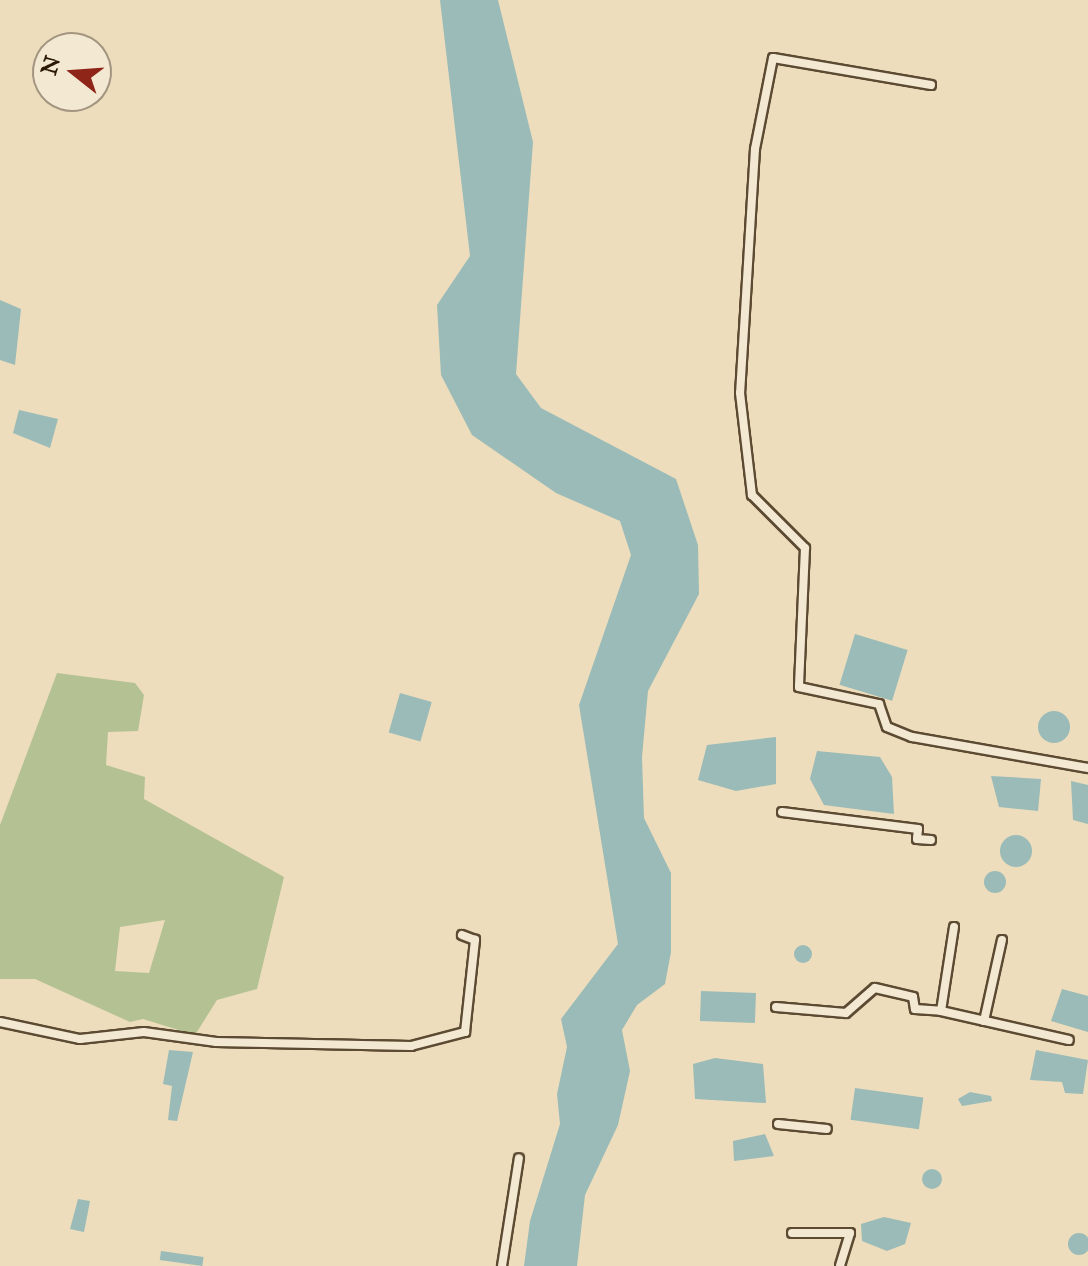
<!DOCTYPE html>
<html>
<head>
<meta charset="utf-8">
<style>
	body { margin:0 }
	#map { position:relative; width:1088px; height:1266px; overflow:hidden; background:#edddbc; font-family:"IM FELL Great Primer",serif }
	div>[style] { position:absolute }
	.green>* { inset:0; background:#b4c293 }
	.water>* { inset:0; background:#9abbb7; transform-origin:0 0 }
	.round { border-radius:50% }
	.roads { filter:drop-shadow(2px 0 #5c4a32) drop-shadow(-2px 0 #5c4a32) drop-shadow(0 2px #5c4a32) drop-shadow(0 -2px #5c4a32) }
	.street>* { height:8px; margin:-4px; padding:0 4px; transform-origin:4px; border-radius:4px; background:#f3e9d3 }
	span { translate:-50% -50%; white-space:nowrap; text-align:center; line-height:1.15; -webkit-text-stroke:8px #f3e9d3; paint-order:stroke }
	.north { position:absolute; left:32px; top:32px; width:80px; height:80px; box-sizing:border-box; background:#f3e9d3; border:2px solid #a39680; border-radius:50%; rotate:287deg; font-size:22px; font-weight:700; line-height:32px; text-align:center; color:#2b1904 }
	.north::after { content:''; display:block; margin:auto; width:28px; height:36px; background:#8f2418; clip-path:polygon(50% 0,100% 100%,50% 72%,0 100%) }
</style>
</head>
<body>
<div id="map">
	<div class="green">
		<i style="clip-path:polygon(evenodd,57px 673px,135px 683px,144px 695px,138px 731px,108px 732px,106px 765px,145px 777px,144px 799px,284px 877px,257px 989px,217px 1000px,195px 1035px,143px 1019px,130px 1022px,35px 979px,0 979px,0 825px,57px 673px,165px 920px,149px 973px,115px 971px,120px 927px,165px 920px)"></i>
	</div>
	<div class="water">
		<i style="clip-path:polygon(440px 0,498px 0,533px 142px,516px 374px,541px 408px,676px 479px,698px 545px,699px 594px,648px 691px,642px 757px,644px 818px,671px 873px,671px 952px,665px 984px,637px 1005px,622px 1030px,630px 1071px,618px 1125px,585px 1195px,577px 1266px,524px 1266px,530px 1221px,560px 1124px,557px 1094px,567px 1047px,561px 1019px,618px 944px,579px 705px,631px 555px,620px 521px,556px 493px,472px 435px,441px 375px,437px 305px,470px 256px)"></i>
		<i style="clip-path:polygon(0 300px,21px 309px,15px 365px,0 360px)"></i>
		<i style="clip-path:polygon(19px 410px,58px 419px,50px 448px,13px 433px)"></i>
		<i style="left:855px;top:634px;width:55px;height:53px;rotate:17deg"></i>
		<i style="left:400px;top:693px;width:33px;height:41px;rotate:16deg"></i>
		<i class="round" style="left:1038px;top:711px;width:32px;height:32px"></i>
		<i style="clip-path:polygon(776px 737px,776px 784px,736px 791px,698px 780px,707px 745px)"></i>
		<i style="clip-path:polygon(817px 751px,880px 757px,892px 777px,894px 814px,824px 805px,810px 779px)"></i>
		<i style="clip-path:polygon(991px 776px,1041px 779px,1038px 811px,999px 807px)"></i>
		<i style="clip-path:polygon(1071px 781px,1088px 785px,1088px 824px,1073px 820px)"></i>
		<i class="round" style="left:1000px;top:835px;width:32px;height:32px"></i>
		<i class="round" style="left:984px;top:871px;width:22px;height:22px"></i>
		<i class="round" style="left:794px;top:945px;width:18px;height:18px"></i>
		<i style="clip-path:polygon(1062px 989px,1088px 996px,1088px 1032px,1051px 1021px)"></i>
		<i style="left:701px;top:991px;width:55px;height:30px;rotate:2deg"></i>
		<i style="clip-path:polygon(169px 1050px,193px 1052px,177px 1121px,168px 1120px,172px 1086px,163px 1084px)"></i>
		<i style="clip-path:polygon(1036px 1050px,1088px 1060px,1083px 1094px,1065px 1093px,1062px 1082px,1030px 1080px)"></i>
		<i style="clip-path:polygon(715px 1058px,763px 1064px,766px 1103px,695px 1099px,693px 1064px)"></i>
		<i style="left:855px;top:1088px;width:69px;height:32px;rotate:8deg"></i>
		<i style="clip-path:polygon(970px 1092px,991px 1096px,992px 1101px,962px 1106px,958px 1099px)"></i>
		<i style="clip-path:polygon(765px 1134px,774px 1156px,734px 1161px,733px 1141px)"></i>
		<i class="round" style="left:922px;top:1169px;width:20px;height:20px"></i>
		<i style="clip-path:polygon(78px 1199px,90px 1201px,84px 1232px,70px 1229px)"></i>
		<i style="clip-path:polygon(884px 1217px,911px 1223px,905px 1244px,887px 1251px,862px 1241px,861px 1224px)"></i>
		<i class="round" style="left:1068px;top:1233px;width:22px;height:22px"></i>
		<i style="left:161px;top:1251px;width:43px;height:9px;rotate:8deg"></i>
	</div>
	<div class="roads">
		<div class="street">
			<i style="left:931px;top:85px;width:160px;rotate:-170.3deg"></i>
			<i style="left:773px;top:58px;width:93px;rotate:101.2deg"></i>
			<i style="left:755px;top:149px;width:244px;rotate:93.5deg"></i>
			<i style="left:740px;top:393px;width:103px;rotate:83.3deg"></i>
			<i style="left:752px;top:495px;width:75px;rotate:45deg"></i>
			<i style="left:805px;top:548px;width:139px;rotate:92.5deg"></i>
			<i style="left:799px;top:687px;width:82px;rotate:12deg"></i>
			<i style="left:879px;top:704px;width:24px;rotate:71deg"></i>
			<i style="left:887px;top:727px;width:27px;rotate:22deg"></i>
			<i style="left:912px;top:737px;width:179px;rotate:10deg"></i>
			<i style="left:782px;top:812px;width:137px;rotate:7.1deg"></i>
			<i style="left:918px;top:829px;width:10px;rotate:96deg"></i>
			<i style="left:917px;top:839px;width:14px;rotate:4deg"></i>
			<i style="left:776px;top:1007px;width:70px;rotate:4.9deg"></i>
			<i style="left:846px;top:1013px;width:38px;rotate:-41deg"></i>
			<i style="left:875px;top:988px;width:39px;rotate:13deg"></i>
			<i style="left:913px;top:997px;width:12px;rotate:81deg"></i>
			<i style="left:915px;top:1009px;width:26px;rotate:4deg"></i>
			<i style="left:941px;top:1011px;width:85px;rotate:-81.2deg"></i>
			<i style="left:941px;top:1011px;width:131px;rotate:12.8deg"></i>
			<i style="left:984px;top:1021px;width:83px;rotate:-77.5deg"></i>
			<i style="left:0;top:1022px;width:82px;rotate:12deg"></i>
			<i style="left:80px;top:1039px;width:64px;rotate:-6.2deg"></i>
			<i style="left:144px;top:1032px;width:73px;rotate:7.9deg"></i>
			<i style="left:216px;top:1042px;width:195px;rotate:1.2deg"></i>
			<i style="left:411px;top:1046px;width:56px;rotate:-14.5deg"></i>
			<i style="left:465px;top:1032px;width:93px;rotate:-83.8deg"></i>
			<i style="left:475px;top:940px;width:14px;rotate:-159deg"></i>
			<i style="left:778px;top:1124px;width:49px;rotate:5.8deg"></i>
			<i style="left:792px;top:1233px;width:58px"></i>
			<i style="left:850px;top:1233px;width:34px;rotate:107deg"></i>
			<i style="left:502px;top:1266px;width:109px;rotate:-81.1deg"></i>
		</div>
	</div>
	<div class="north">N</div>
</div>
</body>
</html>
